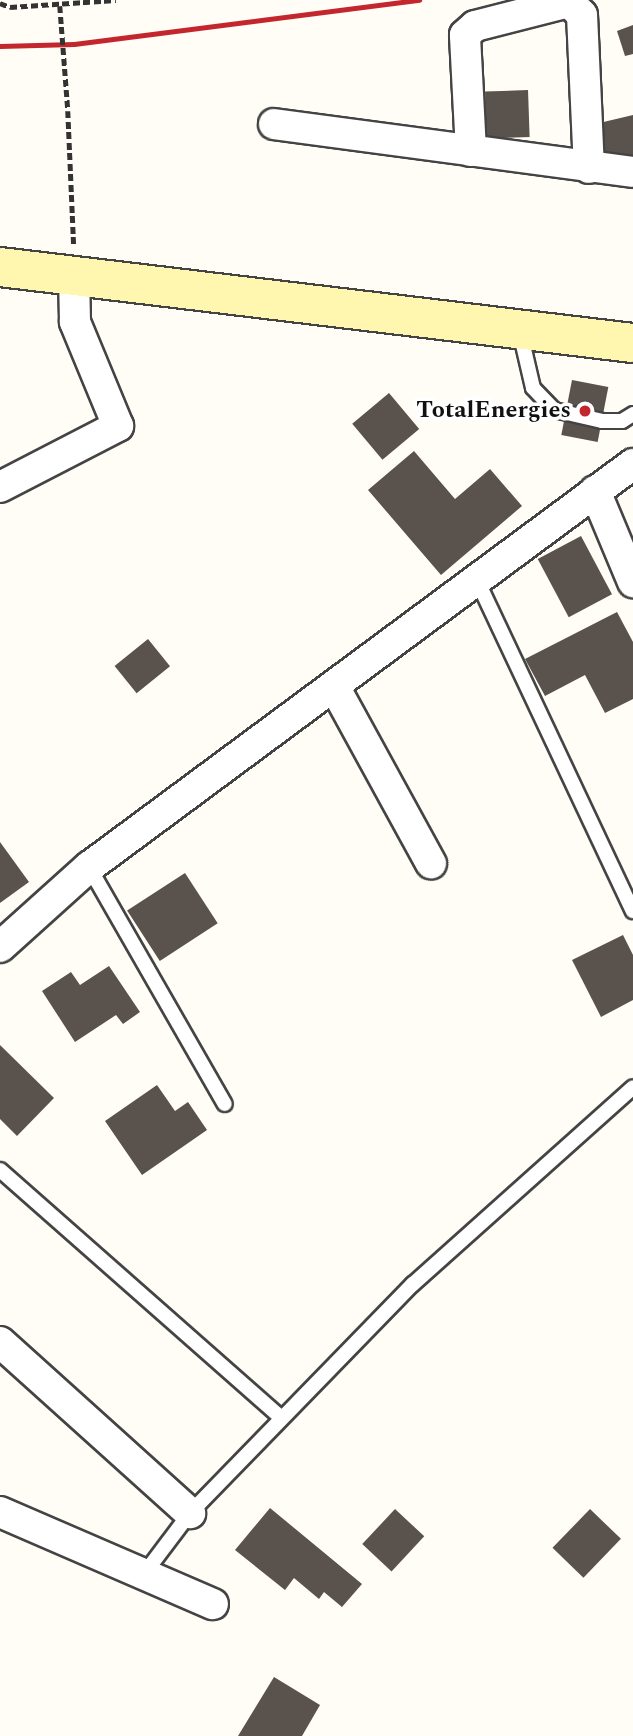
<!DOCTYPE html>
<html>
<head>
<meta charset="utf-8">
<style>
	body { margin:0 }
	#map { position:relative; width:633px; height:1736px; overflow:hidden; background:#fffdf5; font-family:Spectral,serif }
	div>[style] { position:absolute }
	.building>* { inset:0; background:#5a524d; transform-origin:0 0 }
	.path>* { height:4.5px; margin-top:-2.25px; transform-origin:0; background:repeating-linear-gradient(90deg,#333 0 7px,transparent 0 10.5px) }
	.roads { filter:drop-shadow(2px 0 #444) drop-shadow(-2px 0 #444) drop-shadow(0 2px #444) drop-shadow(0 -2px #444) }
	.lane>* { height:14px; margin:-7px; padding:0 7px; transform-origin:7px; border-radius:7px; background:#fff }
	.street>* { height:30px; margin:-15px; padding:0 15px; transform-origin:15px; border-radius:15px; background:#fff }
	.secondary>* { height:38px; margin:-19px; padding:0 19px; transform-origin:19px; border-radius:19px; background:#fff6b0 }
	.rail>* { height:5px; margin:-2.5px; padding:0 2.5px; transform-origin:2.5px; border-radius:2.5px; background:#c4262e }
	.path-bridge>* { height:4.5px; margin-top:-2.25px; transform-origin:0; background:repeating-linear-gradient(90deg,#333 0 7px,transparent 0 10.5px) }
	.dots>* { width:19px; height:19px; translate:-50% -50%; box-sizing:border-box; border:4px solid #fff; border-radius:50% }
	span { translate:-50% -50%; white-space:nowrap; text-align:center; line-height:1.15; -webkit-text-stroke:7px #fff; paint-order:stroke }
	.poi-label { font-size:24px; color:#111; font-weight:700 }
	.right { translate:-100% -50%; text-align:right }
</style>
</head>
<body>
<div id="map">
	<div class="building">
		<i style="clip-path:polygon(633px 25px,633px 54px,625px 56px,617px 31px)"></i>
		<i style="left:528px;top:90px;width:47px;height:43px;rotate:88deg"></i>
		<i style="clip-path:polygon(633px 115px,633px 155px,603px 162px,595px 124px)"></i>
		<i style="left:572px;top:380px;width:37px;height:56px;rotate:11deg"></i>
		<i style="left:389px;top:393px;width:47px;height:48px;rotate:50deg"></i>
		<i style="clip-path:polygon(414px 451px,455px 499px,490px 469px,522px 506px,441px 575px,368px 490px)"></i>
		<i style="left:581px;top:536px;width:66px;height:49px;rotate:62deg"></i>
		<i style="clip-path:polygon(617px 612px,633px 642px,633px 699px,605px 713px,585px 675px,545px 696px,525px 659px)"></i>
		<i style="left:148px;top:639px;width:35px;height:43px;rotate:51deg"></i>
		<i style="clip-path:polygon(0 842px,29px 882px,0 903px)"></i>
		<i style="left:185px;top:873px;width:60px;height:69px;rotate:57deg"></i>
		<i style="clip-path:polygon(623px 935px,633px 955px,633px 1000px,601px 1017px,572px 960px)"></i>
		<i style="clip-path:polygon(109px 966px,140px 1012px,123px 1024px,116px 1015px,75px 1042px,42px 991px,71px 972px,80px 985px)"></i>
		<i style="clip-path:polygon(0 1045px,54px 1098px,17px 1136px,0 1119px)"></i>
		<i style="clip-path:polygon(157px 1085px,175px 1111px,188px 1102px,207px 1130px,142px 1175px,105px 1121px)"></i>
		<i style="clip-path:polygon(270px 1508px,362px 1584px,342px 1607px,324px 1592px,319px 1599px,294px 1578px,285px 1590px,235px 1550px)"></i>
		<i style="left:395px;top:1509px;width:40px;height:48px;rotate:43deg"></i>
		<i style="left:590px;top:1509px;width:43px;height:54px;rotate:44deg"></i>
		<i style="clip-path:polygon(274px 1677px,320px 1705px,302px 1736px,238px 1736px)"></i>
	</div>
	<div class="path">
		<i style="left:0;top:3px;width:11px;rotate:22deg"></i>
		<i style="left:10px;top:7px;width:106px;rotate:-3.8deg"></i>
		<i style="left:68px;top:111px;width:136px;rotate:87.5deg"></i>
	</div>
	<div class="roads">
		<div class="lane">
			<i style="left:520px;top:332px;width:57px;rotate:76.9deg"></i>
			<i style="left:533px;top:388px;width:30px;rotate:46deg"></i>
			<i style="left:554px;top:410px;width:49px;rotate:12.9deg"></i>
			<i style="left:602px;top:421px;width:20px"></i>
			<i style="left:622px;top:421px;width:13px;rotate:-32deg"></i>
			<i style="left:477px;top:580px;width:366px;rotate:64.8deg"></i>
			<i style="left:89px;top:867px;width:273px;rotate:60.2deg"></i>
			<i style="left:0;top:1170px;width:375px;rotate:41.4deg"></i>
			<i style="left:144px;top:1574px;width:76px;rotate:-53deg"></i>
			<i style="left:190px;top:1513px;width:320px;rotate:-45.8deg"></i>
			<i style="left:413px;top:1284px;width:295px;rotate:-41.8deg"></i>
		</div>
		<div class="street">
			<i style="left:274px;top:124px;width:362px;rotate:7.6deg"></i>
			<i style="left:471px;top:151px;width:116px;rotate:-93deg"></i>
			<i style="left:465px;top:35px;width:13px;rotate:-42deg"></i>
			<i style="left:475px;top:26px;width:97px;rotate:-14.3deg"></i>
			<i style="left:569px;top:2px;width:18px;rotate:45deg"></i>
			<i style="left:582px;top:15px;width:153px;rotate:87.4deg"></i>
			<i style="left:0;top:487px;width:133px;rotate:-27.3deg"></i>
			<i style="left:118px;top:426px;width:113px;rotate:-112.5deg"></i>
			<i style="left:75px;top:322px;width:47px;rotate:-91.2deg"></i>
			<i style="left:595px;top:491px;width:99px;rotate:67.3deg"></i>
			<i style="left:335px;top:688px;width:200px;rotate:61.3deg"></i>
			<i style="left:0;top:947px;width:120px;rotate:-42deg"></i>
			<i style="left:89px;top:867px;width:677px;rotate:-36.53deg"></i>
			<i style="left:0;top:1342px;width:256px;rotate:42deg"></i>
			<i style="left:0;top:1512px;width:232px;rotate:23.4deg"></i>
		</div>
		<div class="secondary">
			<i style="left:0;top:267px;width:638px;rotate:6.85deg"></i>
		</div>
	</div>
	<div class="rail">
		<i style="left:0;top:46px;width:74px;rotate:-1.5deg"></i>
		<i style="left:74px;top:44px;width:348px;rotate:-7.3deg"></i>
	</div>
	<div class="path-bridge">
		<i style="left:60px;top:6px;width:105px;rotate:85.6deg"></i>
	</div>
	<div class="dots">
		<i style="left:585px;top:411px;background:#c4262e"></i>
	</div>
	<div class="poi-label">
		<span class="right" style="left:571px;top:411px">TotalEnergies</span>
	</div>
</div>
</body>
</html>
